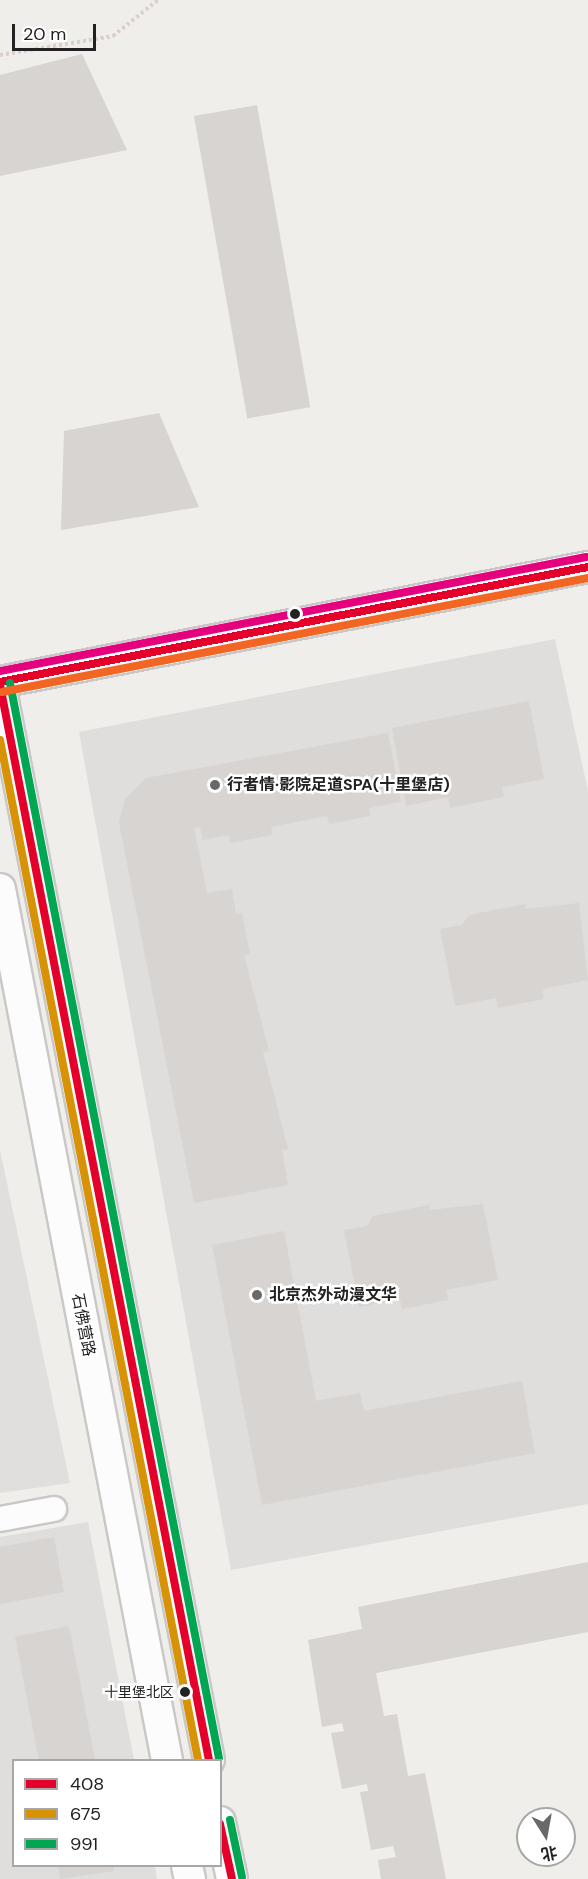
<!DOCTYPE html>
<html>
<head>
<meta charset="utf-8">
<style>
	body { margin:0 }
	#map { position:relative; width:588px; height:1879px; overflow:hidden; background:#f0eeeb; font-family:"DM Sans","Noto Sans SC",sans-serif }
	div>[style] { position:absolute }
	.residential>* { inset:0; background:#dfdedc }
	.parking>* { inset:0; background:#e0dfde }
	.building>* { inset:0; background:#d7d4d2; transform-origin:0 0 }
	.path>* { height:4px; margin-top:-2px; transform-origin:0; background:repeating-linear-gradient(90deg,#dccecd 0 3px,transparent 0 6px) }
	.roads { filter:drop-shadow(2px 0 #c9c8c7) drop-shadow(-2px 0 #c9c8c7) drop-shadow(0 2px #c9c8c7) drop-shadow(0 -2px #c9c8c7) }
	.minor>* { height:24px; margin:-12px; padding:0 12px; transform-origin:12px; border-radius:12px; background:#fdfcfc }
	.tertiary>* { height:30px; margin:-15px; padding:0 15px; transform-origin:15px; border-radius:15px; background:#fdfcfc }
	.bus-1>* { height:8px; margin:-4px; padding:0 4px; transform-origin:4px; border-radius:4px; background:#e4002b }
	.bus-2>* { height:8px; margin:-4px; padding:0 4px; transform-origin:4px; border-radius:4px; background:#d79205 }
	.bus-3>* { height:8px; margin:-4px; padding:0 4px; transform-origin:4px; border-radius:4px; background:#00a651 }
	.bus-4>* { height:8px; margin:-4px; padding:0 4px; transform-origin:4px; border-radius:4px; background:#f26522 }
	.bus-5>* { height:8px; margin:-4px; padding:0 4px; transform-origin:4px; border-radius:4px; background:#e5007d }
	.dots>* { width:16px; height:16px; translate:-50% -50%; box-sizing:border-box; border:3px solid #fff; border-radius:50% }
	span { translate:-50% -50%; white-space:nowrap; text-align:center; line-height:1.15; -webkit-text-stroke:5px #fff; paint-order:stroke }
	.bus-label { font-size:14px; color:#222 }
	.right { translate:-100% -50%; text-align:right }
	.poi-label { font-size:16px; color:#222; font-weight:700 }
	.left { translate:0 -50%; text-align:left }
	.street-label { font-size:16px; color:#222 }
	.legend { position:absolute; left:12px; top:1759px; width:210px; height:108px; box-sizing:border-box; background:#fff; border:2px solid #a7a7a7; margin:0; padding:8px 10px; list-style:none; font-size:18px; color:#222 }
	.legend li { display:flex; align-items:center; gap:12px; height:30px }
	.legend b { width:30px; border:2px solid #a7a7a7 }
	.north { position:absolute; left:516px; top:1807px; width:60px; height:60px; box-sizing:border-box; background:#fff; border:2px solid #a7a7a7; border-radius:50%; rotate:169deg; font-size:16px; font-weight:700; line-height:24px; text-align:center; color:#222 }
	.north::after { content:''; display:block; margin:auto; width:21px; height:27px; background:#6a6968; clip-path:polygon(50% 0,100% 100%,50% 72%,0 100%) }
	.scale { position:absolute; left:12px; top:24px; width:84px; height:27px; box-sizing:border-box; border:3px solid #222; border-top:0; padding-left:8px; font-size:18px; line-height:21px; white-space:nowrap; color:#222; -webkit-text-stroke:4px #fff; paint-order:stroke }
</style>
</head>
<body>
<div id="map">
	<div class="residential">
		<i style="clip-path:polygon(555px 639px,588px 791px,588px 1504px,231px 1570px,79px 732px)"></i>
		<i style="clip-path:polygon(88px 1522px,134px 1760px,14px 1760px,14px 1866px,155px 1866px,157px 1879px,0 1879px,0 1537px)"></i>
	</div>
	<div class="parking">
		<i style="clip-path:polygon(0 1150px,70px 1483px,0 1493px)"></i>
	</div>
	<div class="building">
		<i style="clip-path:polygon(82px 54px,127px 150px,0 176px,0 75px)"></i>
		<i style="left:257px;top:105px;width:307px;height:64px;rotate:80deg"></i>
		<i style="clip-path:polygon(159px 413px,199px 507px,61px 530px,64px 431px)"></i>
		<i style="clip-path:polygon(529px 701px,544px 779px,502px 787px,504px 797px,450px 808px,448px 797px,406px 806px,392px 728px)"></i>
		<i style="clip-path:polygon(388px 733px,401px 802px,369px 808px,370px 816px,329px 824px,327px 816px,271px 827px,272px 835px,230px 843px,229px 835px,203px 840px,200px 827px,194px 828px,207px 893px,232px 889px,236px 914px,242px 913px,250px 954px,244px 955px,269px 1051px,263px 1052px,288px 1149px,282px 1150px,288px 1185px,194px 1203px,119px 823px,125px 799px,146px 778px)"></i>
		<i style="clip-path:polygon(579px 903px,588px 980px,542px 989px,544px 999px,498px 1008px,496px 998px,455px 1006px,440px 929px,462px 925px,469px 915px,525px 904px,526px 909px)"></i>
		<i style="clip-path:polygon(483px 1204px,498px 1280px,446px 1290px,448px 1300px,402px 1309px,400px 1299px,359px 1307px,344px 1230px,367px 1226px,373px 1216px,429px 1205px,430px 1210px)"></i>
		<i style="clip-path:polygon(284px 1231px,316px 1401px,360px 1393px,364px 1411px,522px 1381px,535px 1453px,262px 1505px,212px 1245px)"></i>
		<i style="clip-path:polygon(54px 1537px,64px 1592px,0 1604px,0 1547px)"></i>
		<i style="clip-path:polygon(588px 1562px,588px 1632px,376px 1673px,384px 1716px,397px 1714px,408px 1776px,425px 1773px,446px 1879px,381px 1879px,378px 1860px,396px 1857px,393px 1846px,371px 1850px,360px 1792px,368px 1791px,367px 1784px,342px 1789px,331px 1733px,344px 1731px,342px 1723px,322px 1727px,308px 1640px,362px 1629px,358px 1607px)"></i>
		<i style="left:69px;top:1626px;width:136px;height:55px;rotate:79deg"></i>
		<i style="clip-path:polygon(58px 1866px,113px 1866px,114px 1871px,60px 1879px)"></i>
	</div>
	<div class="path">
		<i style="left:0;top:55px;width:115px;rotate:-9.5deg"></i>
		<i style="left:113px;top:36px;width:58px;rotate:-38.7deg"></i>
	</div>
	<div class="roads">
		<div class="minor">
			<i style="left:0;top:1519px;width:55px;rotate:-10.5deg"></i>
		</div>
		<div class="tertiary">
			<i style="left:0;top:682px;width:599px;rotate:-11.07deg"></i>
			<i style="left:0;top:685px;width:1095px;rotate:79deg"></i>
			<i style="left:0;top:889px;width:887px;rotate:79.15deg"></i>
			<i style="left:220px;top:1822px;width:58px;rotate:78.1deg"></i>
			<i style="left:187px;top:1866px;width:13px;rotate:77deg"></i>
		</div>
	</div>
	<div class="bus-1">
		<i style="left:0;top:682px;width:599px;rotate:-11.07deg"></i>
		<i style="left:0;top:685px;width:1095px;rotate:79deg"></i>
		<i style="left:220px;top:1824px;width:56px;rotate:77.7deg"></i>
	</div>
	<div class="bus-2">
		<i style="left:0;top:740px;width:1039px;rotate:79.01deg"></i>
	</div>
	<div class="bus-3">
		<i style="left:10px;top:683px;width:1095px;rotate:79deg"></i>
		<i style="left:230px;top:1820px;width:58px;rotate:78.1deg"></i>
	</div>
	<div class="bus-4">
		<i style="left:2px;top:692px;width:597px;rotate:-11.01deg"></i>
	</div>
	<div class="bus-5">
		<i style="left:0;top:671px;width:597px;rotate:-11.01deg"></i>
	</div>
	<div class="dots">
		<i style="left:295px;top:614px;background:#222"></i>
		<i style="left:215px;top:785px;background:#6a6968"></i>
		<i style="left:257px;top:1295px;background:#6a6968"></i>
		<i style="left:185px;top:1692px;background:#222"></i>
	</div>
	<div class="bus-label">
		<span class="right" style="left:174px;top:1692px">十里堡北区</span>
	</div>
	<div class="poi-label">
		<span class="left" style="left:227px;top:785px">行者情·影院足道SPA(十里堡店)</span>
		<span class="left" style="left:269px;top:1295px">北京杰外动漫文华</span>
	</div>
	<div class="street-label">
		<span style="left:83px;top:1325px;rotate:79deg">石佛营路</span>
	</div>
	<ul class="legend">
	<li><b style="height:8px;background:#e4002b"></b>408</li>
	<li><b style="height:8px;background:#d79205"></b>675</li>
	<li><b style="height:8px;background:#00a651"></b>991</li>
	</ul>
	<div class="north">北</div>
	<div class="scale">20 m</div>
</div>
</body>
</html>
